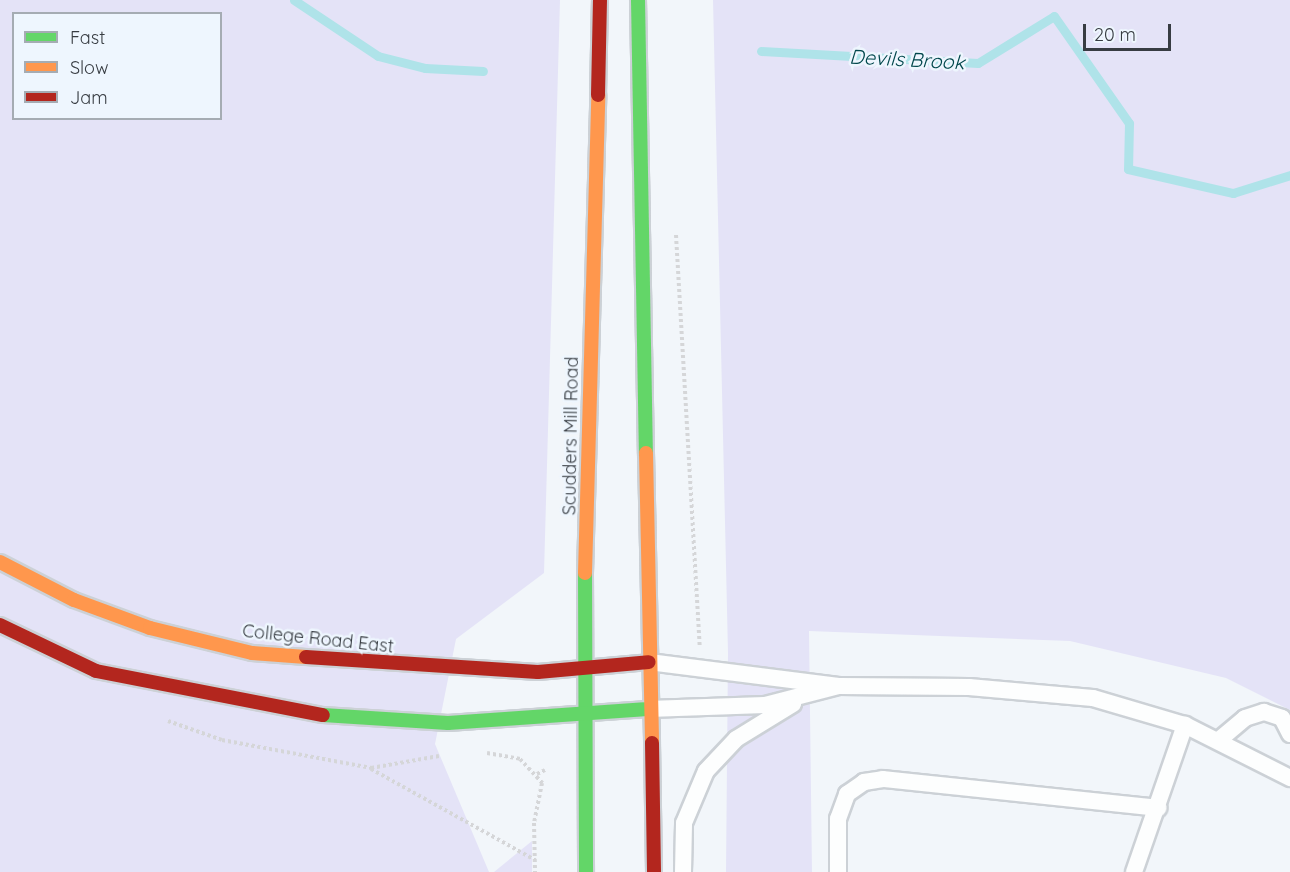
<!DOCTYPE html>
<html>
<head>
<meta charset="utf-8">
<style>
	body { margin:0 }
	#map { position:relative; width:1290px; height:872px; overflow:hidden; background:#f2f6fa; font-family:Quicksand,sans-serif }
	div>[style] { position:absolute }
	.green>* { inset:0; background:#e4e3f7 }
	.stream>* { height:9px; margin:-4.5px; padding:0 4.5px; transform-origin:4.5px; border-radius:4.5px; background:#afe3e9 }
	.path>* { height:4px; margin-top:-2px; transform-origin:0; background:repeating-linear-gradient(90deg,#d5d6d8 0 3px,transparent 0 6px) }
	.roads { filter:drop-shadow(2px 0 #ccd1d6) drop-shadow(-2px 0 #ccd1d6) drop-shadow(0 2px #ccd1d6) drop-shadow(0 -2px #ccd1d6) }
	.lane>* { height:16px; margin:-8px; padding:0 8px; transform-origin:8px; border-radius:8px; background:#fdfefe }
	.fast>* { height:14px; margin:-7px; padding:0 7px; transform-origin:7px; border-radius:7px; background:#63d668 }
	.slow>* { height:14px; margin:-7px; padding:0 7px; transform-origin:7px; border-radius:7px; background:#ff974d }
	.jam>* { height:14px; margin:-7px; padding:0 7px; transform-origin:7px; border-radius:7px; background:#b3261e }
	span { translate:-50% -50%; white-space:nowrap; text-align:center; line-height:1.15; -webkit-text-stroke:5px #eef6fe; paint-order:stroke }
	.street-label { font-size:18px; color:#373c42 }
	.water-label { font-size:20px; color:#00474c; font-style:italic }
	.legend { position:absolute; left:12px; top:12px; width:210px; height:108px; box-sizing:border-box; background:#eef6fe; border:2px solid #a5acb3; margin:0; padding:8px 10px; list-style:none; font-size:18px; color:#373c42 }
	.legend li { display:flex; align-items:center; gap:12px; height:30px }
	.legend b { width:30px; border:2px solid #a5acb3 }
	.scale { position:absolute; left:1083px; top:24px; width:88px; height:27px; box-sizing:border-box; border:3px solid #373c42; border-top:0; padding-left:8px; font-size:18px; line-height:21px; white-space:nowrap; color:#373c42; -webkit-text-stroke:4px #eef6fe; paint-order:stroke }
</style>
</head>
<body>
<div id="map">
	<div class="green">
		<i style="clip-path:polygon(evenodd,0 0,560px 0,544px 573px,456px 639px,435px 744px,489px 872px,0 872px,0 0,14px 14px,220px 14px,220px 118px,14px 118px,14px 14px)"></i>
		<i style="clip-path:polygon(713px 0,1290px 0,1290px 710px,1226px 678px,1070px 641px,809px 631px,812px 872px,726px 872px,728px 653px)"></i>
		<i style="clip-path:polygon(532px 841px,532px 872px,494px 872px)"></i>
	</div>
	<div class="stream">
		<i style="left:294px;top:0;width:101px;rotate:33.7deg"></i>
		<i style="left:378px;top:56px;width:49px;rotate:14.3deg"></i>
		<i style="left:425px;top:68px;width:58px;rotate:3deg"></i>
		<i style="left:761px;top:51px;width:217px;rotate:3.2deg"></i>
		<i style="left:978px;top:63px;width:89px;rotate:-31.7deg"></i>
		<i style="left:1054px;top:16px;width:131px;rotate:55deg"></i>
		<i style="left:1129px;top:123px;width:46px;rotate:91.2deg"></i>
		<i style="left:1128px;top:169px;width:108px;rotate:12.9deg"></i>
		<i style="left:1233px;top:193px;width:60px;rotate:-17.5deg"></i>
	</div>
	<div class="path">
		<i style="left:676px;top:235px;width:412px;rotate:86.7deg"></i>
		<i style="left:168px;top:721px;width:57px;rotate:19.4deg"></i>
		<i style="left:222px;top:740px;width:152px;rotate:10.6deg"></i>
		<i style="left:371px;top:768px;width:69px;rotate:-10deg"></i>
		<i style="left:487px;top:753px;width:34px;rotate:10deg"></i>
		<i style="left:520px;top:759px;width:33px;rotate:47deg"></i>
		<i style="left:542px;top:783px;width:41px;rotate:101.3deg"></i>
		<i style="left:534px;top:823px;width:49px;rotate:88.8deg"></i>
		<i style="left:371px;top:769px;width:188px;rotate:29deg"></i>
		<i style="left:537px;top:774px;width:9px;rotate:-27deg"></i>
	</div>
	<div class="roads">
		<div class="lane">
			<i style="left:649px;top:662px;width:191px;rotate:7.2deg"></i>
			<i style="left:648px;top:709px;width:117px;rotate:-2deg"></i>
			<i style="left:765px;top:705px;width:76px;rotate:-14.4deg"></i>
			<i style="left:839px;top:686px;width:130px;rotate:0.4deg"></i>
			<i style="left:969px;top:687px;width:124px;rotate:5.1deg"></i>
			<i style="left:1093px;top:698px;width:96px;rotate:16.4deg"></i>
			<i style="left:1185px;top:725px;width:118px;rotate:26.8deg"></i>
			<i style="left:1219px;top:740px;width:34px;rotate:-40deg"></i>
			<i style="left:1245px;top:718px;width:20px;rotate:-18deg"></i>
			<i style="left:1264px;top:712px;width:19px;rotate:18deg"></i>
			<i style="left:1282px;top:718px;width:18px;rotate:63deg"></i>
			<i style="left:683px;top:872px;width:49px;rotate:-88.8deg"></i>
			<i style="left:684px;top:823px;width:56px;rotate:-67.1deg"></i>
			<i style="left:706px;top:771px;width:44px;rotate:-46.8deg"></i>
			<i style="left:736px;top:739px;width:67px;rotate:-31.6deg"></i>
			<i style="left:838px;top:872px;width:53px;rotate:-90deg"></i>
			<i style="left:838px;top:819px;width:27px;rotate:-70deg"></i>
			<i style="left:847px;top:794px;width:21px;rotate:-35deg"></i>
			<i style="left:864px;top:782px;width:19px;rotate:-9deg"></i>
			<i style="left:883px;top:779px;width:277px;rotate:6deg"></i>
			<i style="left:1134px;top:872px;width:156px;rotate:-70.9deg"></i>
		</div>
		<div class="fast">
			<i style="left:638px;top:0;width:453px;rotate:89deg"></i>
			<i style="left:585px;top:573px;width:299px;rotate:89.8deg"></i>
			<i style="left:323px;top:715px;width:125px;rotate:3.7deg"></i>
			<i style="left:448px;top:723px;width:200px;rotate:-4deg"></i>
		</div>
		<div class="slow">
			<i style="left:646px;top:453px;width:290px;rotate:88.8deg"></i>
			<i style="left:0;top:562px;width:83px;rotate:27.2deg"></i>
			<i style="left:74px;top:600px;width:81px;rotate:20.2deg"></i>
			<i style="left:150px;top:628px;width:105px;rotate:13.8deg"></i>
			<i style="left:252px;top:653px;width:54px;rotate:4.2deg"></i>
			<i style="left:585px;top:573px;width:478px;rotate:-88.4deg"></i>
		</div>
		<div class="jam">
			<i style="left:598px;top:95px;width:95px;rotate:-88.8deg"></i>
			<i style="left:0;top:625px;width:106px;rotate:25.6deg"></i>
			<i style="left:96px;top:671px;width:231px;rotate:11deg"></i>
			<i style="left:306px;top:657px;width:232px;rotate:3.7deg"></i>
			<i style="left:538px;top:672px;width:111px;rotate:-5.1deg"></i>
			<i style="left:652px;top:743px;width:129px;rotate:89.1deg"></i>
		</div>
	</div>
	<div class="street-label">
		<span style="left:571px;top:436px;rotate:-89deg">Scudders Mill Road</span>
		<span style="left:318px;top:639px;rotate:6deg">College Road East</span>
	</div>
	<div class="water-label">
		<span style="left:907px;top:59px;rotate:3deg">Devils Brook</span>
	</div>
	<ul class="legend">
	<li><b style="height:8px;background:#63d668"></b>Fast</li>
	<li><b style="height:8px;background:#ff974d"></b>Slow</li>
	<li><b style="height:8px;background:#b3261e"></b>Jam</li>
	</ul>
	<div class="scale">20 m</div>
</div>
</body>
</html>
